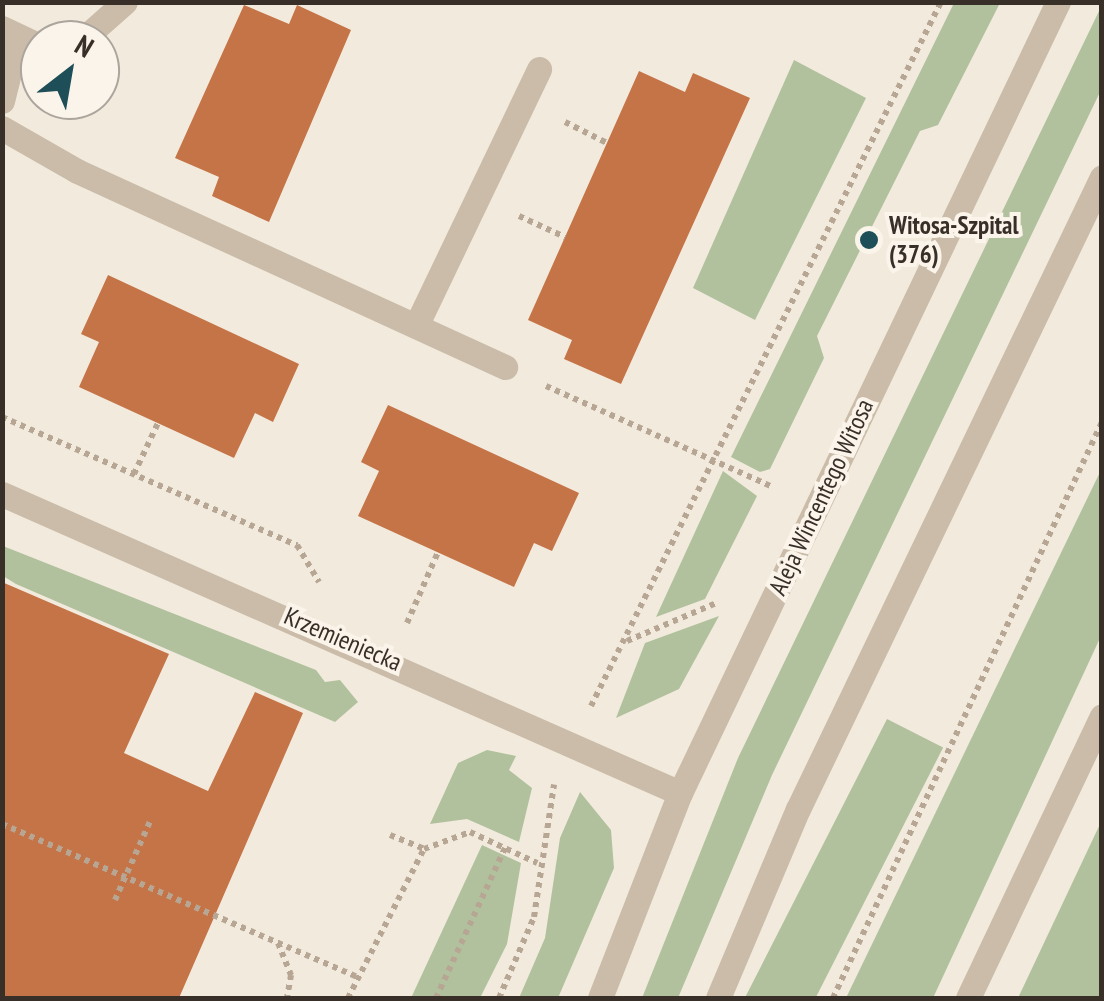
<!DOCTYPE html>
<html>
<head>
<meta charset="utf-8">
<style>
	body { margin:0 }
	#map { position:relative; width:1104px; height:1001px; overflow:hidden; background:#f2ebdd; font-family:"PT Sans Narrow",sans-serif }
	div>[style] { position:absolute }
	.green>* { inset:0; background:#b1c19d; transform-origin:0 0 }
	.building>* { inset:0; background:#c57448 }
	.path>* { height:6px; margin-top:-3px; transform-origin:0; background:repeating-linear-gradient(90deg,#b6a693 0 5px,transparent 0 10px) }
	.service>* { height:25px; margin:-12.5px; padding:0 12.5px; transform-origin:12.5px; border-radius:12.5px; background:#cbbca9 }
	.minor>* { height:25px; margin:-12.5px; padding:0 12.5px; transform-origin:12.5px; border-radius:12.5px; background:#cbbca9 }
	.tertiary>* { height:25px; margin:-12.5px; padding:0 12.5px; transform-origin:12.5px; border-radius:12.5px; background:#cbbca9 }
	.dots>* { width:28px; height:28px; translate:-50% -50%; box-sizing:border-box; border:5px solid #faf4ea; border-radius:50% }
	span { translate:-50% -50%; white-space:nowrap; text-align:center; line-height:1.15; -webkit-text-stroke:8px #faf4ea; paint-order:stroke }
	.poi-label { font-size:25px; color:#382f29; font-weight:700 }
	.left { translate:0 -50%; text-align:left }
	.street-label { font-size:25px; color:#382f29 }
	.frame { position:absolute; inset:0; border:5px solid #382f29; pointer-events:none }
	.north { position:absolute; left:20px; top:20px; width:100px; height:100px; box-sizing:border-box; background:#faf4ea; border:2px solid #aca59d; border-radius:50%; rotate:31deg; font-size:28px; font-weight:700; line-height:40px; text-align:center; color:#382f29 }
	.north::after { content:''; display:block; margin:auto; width:35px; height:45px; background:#1e4f59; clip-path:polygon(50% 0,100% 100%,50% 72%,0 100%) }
</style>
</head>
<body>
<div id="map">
	<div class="green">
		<i style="clip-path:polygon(954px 3px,1000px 3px,938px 125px,920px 131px,817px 336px,824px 358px,770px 469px,760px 472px,731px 457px)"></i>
		<i style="clip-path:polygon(1101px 7px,1101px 90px,772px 775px,678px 998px,642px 998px,738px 758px)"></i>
		<i style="clip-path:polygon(794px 60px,866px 98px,755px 320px,693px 288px)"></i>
		<i style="clip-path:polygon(1101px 470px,1101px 636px,933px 998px,846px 998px)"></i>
		<i style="clip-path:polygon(723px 471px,757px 496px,705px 599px,656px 617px)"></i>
		<i style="clip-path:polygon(3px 546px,316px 670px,325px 682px,340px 680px,358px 702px,335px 722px,16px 584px,3px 576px)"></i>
		<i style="clip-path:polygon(719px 616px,679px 689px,616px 718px,645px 643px)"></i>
		<i style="left:887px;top:719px;width:63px;height:311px;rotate:27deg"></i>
		<i style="clip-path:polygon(487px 750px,516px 756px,509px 770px,532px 788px,519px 842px,467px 819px,430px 824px,458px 763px)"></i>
		<i style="clip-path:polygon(580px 792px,611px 830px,614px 868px,558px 998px,519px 998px,545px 938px,560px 838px)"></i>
		<i style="clip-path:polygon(1101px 822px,1101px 998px,1018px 998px)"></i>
		<i style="clip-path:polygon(482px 845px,521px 863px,507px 944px,480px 998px,411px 998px)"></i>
	</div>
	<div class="building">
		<i style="clip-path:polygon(244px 5px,289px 24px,297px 5px,351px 30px,269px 222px,212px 196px,219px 177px,175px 158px)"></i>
		<i style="clip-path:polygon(639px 71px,685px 92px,693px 73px,750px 98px,621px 384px,564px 359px,572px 340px,528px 320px)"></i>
		<i style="clip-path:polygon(108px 275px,299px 364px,273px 422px,255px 413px,234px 458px,79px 387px,99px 342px,81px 334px)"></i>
		<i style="clip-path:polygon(388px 405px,579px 493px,552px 551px,534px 543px,514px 587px,358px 516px,379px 471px,361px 462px)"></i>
		<i style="clip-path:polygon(2px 582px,169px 654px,124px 753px,208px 791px,255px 692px,303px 713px,179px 998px,2px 998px)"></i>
	</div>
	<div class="path">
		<i style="left:565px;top:122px;width:47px;rotate:26.6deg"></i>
		<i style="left:519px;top:216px;width:51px;rotate:24.5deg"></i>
		<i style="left:546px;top:386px;width:248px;rotate:24deg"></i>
		<i style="left:2px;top:417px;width:322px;rotate:23.5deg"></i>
		<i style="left:297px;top:545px;width:43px;rotate:59.3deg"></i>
		<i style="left:134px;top:474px;width:56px;rotate:-64.8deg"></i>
		<i style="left:407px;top:623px;width:77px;rotate:-66.4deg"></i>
		<i style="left:627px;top:641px;width:97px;rotate:-23.1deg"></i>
		<i style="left:591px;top:706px;width:786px;rotate:-63.57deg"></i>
		<i style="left:2px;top:824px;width:387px;rotate:23.3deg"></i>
		<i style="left:390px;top:835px;width:37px;rotate:22deg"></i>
		<i style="left:424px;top:849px;width:49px;rotate:-20.3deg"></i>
		<i style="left:470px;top:832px;width:74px;rotate:24.8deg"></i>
		<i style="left:115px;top:900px;width:89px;rotate:-66deg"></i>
		<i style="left:278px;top:943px;width:35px;rotate:68deg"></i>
		<i style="left:291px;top:975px;width:23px;rotate:100deg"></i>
		<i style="left:348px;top:998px;width:167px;rotate:-63deg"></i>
		<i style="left:436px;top:998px;width:165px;rotate:-65.3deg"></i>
		<i style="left:499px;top:998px;width:88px;rotate:-66.6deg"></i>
		<i style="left:534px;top:917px;width:134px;rotate:-81.4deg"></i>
		<i style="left:833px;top:998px;width:636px;rotate:-64.97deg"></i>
	</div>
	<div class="service">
		<i style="left:2px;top:28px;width:42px;rotate:25.3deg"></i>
		<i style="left:82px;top:40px;width:57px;rotate:-41.5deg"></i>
		<i style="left:2px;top:101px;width:62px;rotate:-76deg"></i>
		<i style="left:2px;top:128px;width:86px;rotate:29.8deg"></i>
		<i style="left:77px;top:171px;width:471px;rotate:24.6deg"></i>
		<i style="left:416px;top:326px;width:285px;rotate:-64.4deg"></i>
	</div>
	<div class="minor">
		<i style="left:2px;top:494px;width:741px;rotate:23.8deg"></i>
		<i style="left:968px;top:998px;width:312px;rotate:-64.6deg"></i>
	</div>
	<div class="tertiary">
		<i style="left:600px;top:998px;width:220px;rotate:-68.7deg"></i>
		<i style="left:680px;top:793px;width:877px;rotate:-64.46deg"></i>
		<i style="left:718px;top:998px;width:205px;rotate:-67.1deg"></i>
		<i style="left:798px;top:809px;width:701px;rotate:-64.31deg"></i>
	</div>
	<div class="dots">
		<i style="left:869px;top:240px;background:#1e4f59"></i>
	</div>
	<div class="poi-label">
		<span class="left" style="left:889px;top:240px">Witosa-Szpital<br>(376)</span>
	</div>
	<div class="street-label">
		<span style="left:821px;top:497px;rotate:-65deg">Aleja Wincentego Witosa</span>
		<span style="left:343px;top:639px;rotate:23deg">Krzemieniecka</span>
	</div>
	<div class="frame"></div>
	<div class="north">N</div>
</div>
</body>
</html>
